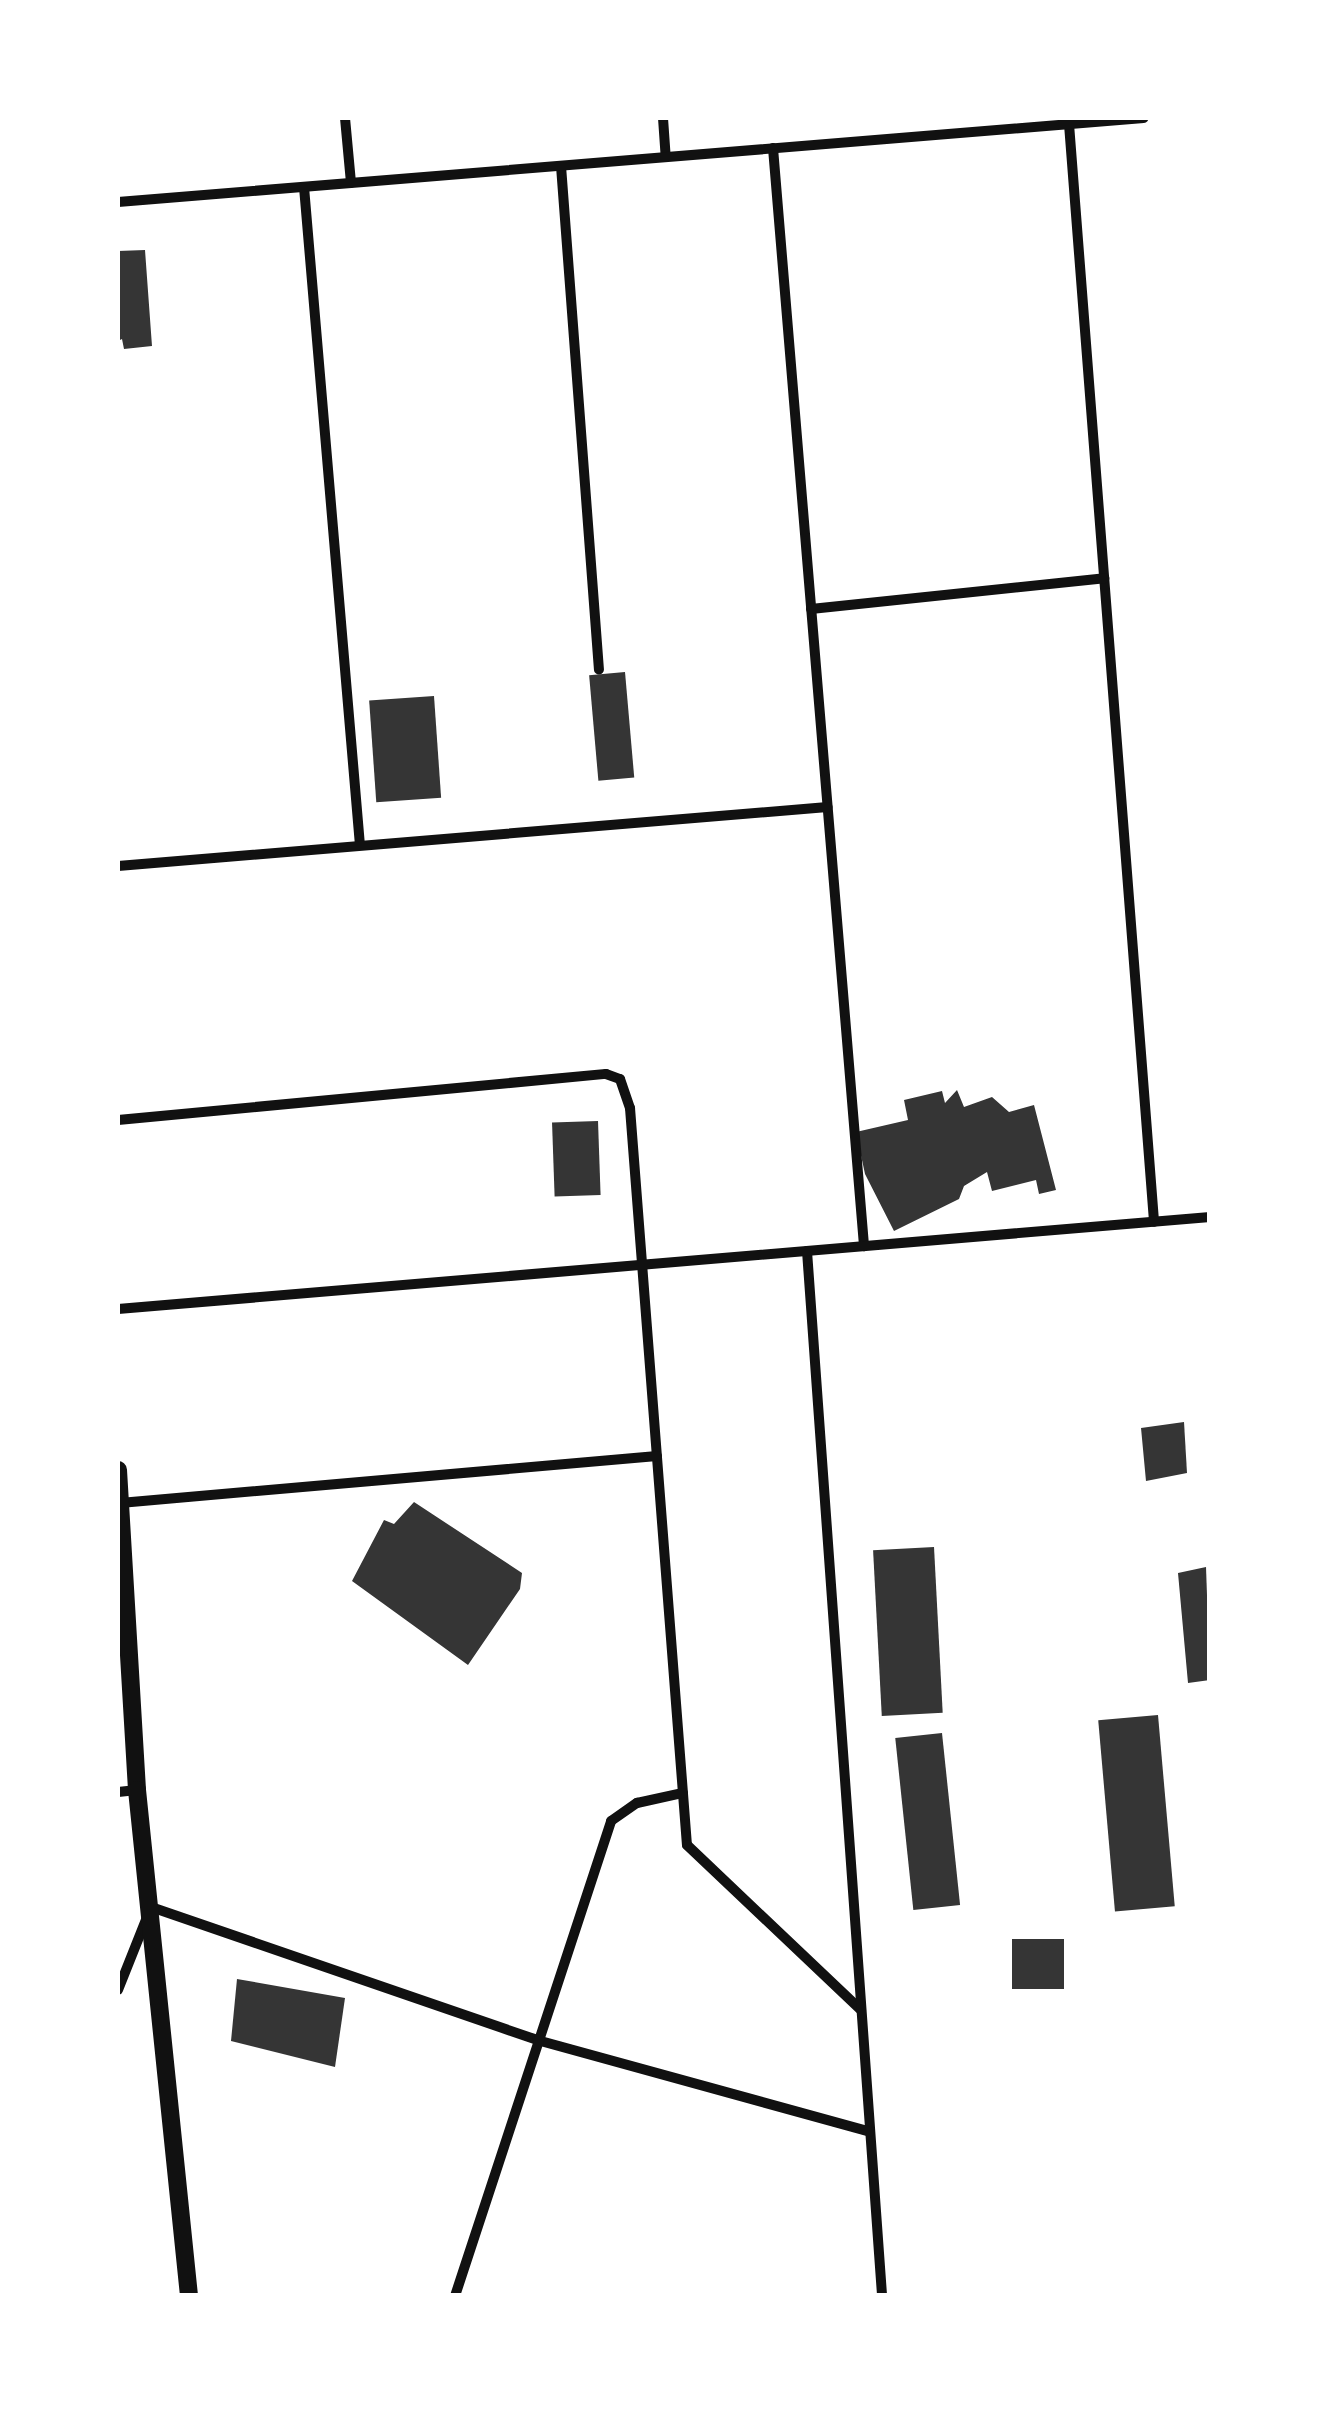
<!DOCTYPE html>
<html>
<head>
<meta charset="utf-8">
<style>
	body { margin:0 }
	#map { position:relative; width:1327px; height:2413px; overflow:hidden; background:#fff; font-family:Barlow,sans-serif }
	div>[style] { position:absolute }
	.building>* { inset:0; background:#353535; transform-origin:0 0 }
	.minor>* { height:10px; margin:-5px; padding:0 5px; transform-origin:5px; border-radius:5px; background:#111 }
	.tertiary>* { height:18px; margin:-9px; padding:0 9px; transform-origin:9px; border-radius:9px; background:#111 }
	span { translate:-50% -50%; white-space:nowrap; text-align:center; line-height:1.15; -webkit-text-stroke:10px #fff; paint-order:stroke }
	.frame { position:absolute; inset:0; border:120px solid #fff; pointer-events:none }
</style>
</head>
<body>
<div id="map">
	<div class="building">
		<i style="clip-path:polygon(145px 250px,152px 346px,124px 349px,122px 339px,118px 341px,118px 251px)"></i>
		<i style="left:625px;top:672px;width:106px;height:36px;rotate:85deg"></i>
		<i style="left:434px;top:696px;width:102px;height:65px;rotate:86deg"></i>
		<i style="clip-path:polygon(957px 1090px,964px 1107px,992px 1097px,1009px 1112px,1034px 1105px,1056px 1190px,1039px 1194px,1036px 1180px,992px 1191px,987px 1172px,964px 1186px,959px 1199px,894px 1231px,865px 1174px,856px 1132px,908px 1120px,904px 1100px,942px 1091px,945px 1103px)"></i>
		<i style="left:598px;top:1121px;width:74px;height:46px;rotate:88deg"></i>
		<i style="clip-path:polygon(1184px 1422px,1187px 1473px,1146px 1481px,1141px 1428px)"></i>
		<i style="clip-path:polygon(414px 1502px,522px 1573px,520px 1589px,468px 1665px,352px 1581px,384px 1520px,394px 1524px)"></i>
		<i style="left:934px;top:1547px;width:166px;height:61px;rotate:87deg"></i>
		<i style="clip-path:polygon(1206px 1567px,1210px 1680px,1188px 1683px,1178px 1573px)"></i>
		<i style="left:1158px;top:1715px;width:192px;height:60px;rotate:85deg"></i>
		<i style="left:942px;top:1733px;width:173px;height:47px;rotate:84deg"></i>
		<i style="left:1012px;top:1939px;width:52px;height:50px"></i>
		<i style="clip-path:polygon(237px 1979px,345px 1998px,335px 2067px,231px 2041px)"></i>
	</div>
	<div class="minor">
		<i style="left:345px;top:118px;width:65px;rotate:84.7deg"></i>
		<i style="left:663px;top:118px;width:39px;rotate:86deg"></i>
		<i style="left:1069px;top:124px;width:1101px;rotate:85.57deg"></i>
		<i style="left:773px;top:148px;width:1102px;rotate:85.26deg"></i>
		<i style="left:561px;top:166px;width:505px;rotate:85.69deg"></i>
		<i style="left:304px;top:187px;width:660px;rotate:85.14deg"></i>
		<i style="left:118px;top:202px;width:1029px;rotate:-4.68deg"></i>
		<i style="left:811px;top:609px;width:295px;rotate:-6deg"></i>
		<i style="left:118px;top:866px;width:712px;rotate:-4.75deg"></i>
		<i style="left:118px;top:1120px;width:490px;rotate:-5.4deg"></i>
		<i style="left:606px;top:1074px;width:15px;rotate:20deg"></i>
		<i style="left:620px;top:1079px;width:31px;rotate:71deg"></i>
		<i style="left:630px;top:1108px;width:739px;rotate:85.58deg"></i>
		<i style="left:687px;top:1845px;width:240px;rotate:43.5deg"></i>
		<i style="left:807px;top:1251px;width:1048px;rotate:85.89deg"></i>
		<i style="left:118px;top:1309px;width:1096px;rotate:-4.82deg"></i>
		<i style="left:120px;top:1503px;width:539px;rotate:-5deg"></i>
		<i style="left:118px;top:1792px;width:19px;rotate:-6deg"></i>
		<i style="left:118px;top:1990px;width:89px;rotate:-68.3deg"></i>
		<i style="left:151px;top:1907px;width:408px;rotate:19deg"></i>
		<i style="left:537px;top:2040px;width:345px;rotate:15.4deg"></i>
		<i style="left:455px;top:2296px;width:500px;rotate:-71.8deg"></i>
		<i style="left:611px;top:1821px;width:32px;rotate:-35deg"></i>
		<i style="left:637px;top:1803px;width:47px;rotate:-12.3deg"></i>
	</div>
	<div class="tertiary">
		<i style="left:118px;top:1470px;width:321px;rotate:86.6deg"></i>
		<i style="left:137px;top:1790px;width:509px;rotate:84.13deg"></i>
	</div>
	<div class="frame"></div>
</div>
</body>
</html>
